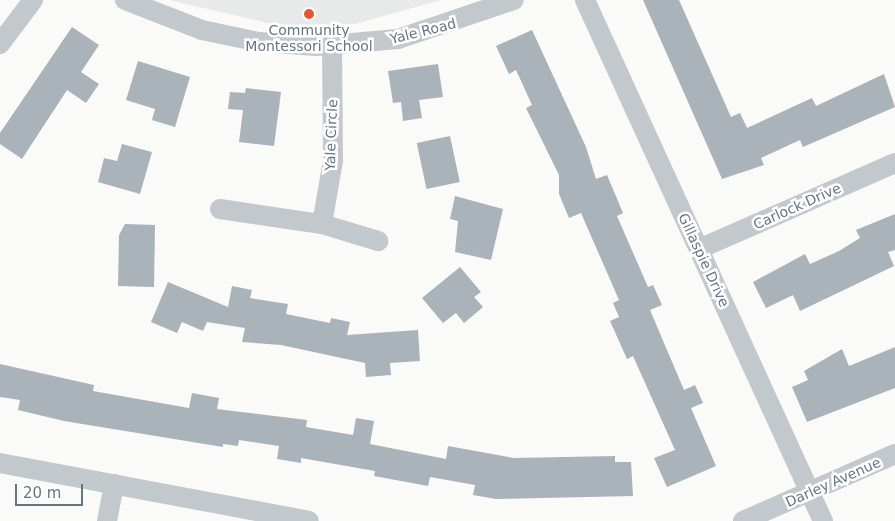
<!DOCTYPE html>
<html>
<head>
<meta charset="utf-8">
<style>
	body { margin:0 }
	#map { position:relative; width:895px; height:521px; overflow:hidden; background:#fafaf8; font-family:"DejaVu Sans",sans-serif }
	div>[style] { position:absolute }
	.built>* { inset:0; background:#e8e9e9 }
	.building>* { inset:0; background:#aab3b9; transform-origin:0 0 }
	.minor>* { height:20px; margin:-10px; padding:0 10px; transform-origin:10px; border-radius:10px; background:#c3c8cc }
	.dots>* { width:14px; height:14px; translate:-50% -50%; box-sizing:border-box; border:2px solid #fff; border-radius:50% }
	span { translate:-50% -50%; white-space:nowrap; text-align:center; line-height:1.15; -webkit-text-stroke:5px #fff; paint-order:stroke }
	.poi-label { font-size:14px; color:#657683 }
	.street-label { font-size:14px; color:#657683 }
	.scale { position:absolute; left:15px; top:484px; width:68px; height:22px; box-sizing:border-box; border:2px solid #657683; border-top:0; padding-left:6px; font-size:15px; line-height:18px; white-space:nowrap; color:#657683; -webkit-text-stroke:4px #fff; paint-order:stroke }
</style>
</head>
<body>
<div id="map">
	<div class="built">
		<i style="clip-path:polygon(169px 0,441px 0,355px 24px,285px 27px)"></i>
	</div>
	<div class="building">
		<i style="clip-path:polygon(643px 0,679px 0,731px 117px,740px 113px,747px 128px,812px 98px,816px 106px,884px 74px,895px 107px,803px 147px,800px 140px,761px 158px,764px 165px,722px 179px)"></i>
		<i style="clip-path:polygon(72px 27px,99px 45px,81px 72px,99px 84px,86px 103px,67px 90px,22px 159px,0 144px,0 133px)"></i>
		<i style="clip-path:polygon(532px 30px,586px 147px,596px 179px,607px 175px,623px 213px,617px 216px,648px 287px,653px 285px,662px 305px,650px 310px,684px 390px,695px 385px,703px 403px,691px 408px,716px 466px,667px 487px,654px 458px,675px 450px,633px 356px,627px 359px,610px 321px,619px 317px,613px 303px,619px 300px,581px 213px,569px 218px,559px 194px,559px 175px,526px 108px,532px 105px,516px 70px,509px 74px,496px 46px)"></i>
		<i style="clip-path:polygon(138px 61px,190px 77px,175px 127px,152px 120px,155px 109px,126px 100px)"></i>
		<i style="clip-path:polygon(438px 64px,443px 97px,419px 100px,422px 118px,403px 121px,401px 102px,393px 103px,388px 71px)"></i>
		<i style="clip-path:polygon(246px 88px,281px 92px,274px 146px,239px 142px,243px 110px,228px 109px,230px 92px,245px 93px)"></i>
		<i style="left:450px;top:136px;width:47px;height:34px;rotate:78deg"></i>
		<i style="clip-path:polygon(122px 144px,152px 152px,140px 194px,98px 182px,104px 158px,117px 161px)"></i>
		<i style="clip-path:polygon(455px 196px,503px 209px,491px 260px,455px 252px,458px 221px,450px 219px)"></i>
		<i style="clip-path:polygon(895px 214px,895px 250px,888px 252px,894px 266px,800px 311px,793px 295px,766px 308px,753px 282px,805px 254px,810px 264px,839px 251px,860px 238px,856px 230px)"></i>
		<i style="clip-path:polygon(125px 224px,155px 225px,154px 287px,118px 286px,119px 235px)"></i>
		<i style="clip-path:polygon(460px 267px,481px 292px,474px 297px,483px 307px,464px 323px,456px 313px,443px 323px,422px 298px)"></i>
		<i style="clip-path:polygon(168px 282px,228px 307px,232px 286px,252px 290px,250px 298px,288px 304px,286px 314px,330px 323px,331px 318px,350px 322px,347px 335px,418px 330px,420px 361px,390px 363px,391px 375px,366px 377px,365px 363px,281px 345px,242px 342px,245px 328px,207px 322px,203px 331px,182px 322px,177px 333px,151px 322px)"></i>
		<i style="clip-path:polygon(895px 347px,895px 388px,807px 422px,792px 387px,808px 380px,804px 371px,842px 349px,849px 366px)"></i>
		<i style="clip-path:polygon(0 364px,94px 385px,93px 391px,189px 408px,192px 393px,219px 398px,217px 409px,307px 420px,306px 427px,353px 435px,356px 418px,374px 421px,370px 444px,446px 459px,448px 446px,514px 458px,615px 456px,615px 462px,631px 462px,633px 496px,496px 499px,473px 495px,475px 485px,430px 477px,428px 486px,374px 476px,375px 471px,301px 458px,301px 463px,277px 459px,279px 446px,239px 440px,238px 446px,223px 444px,223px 447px,64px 421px,18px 410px,20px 400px,0 397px)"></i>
	</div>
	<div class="minor">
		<i style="left:125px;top:0;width:83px;rotate:21.3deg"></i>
		<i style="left:202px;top:30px;width:58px;rotate:11.9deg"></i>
		<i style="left:259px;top:42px;width:58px;rotate:3.9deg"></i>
		<i style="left:317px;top:46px;width:81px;rotate:-4.9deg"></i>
		<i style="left:398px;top:39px;width:122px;rotate:-18.6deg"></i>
		<i style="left:585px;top:0;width:573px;rotate:65.45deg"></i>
		<i style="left:0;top:44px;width:55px;rotate:-53.1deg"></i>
		<i style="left:220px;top:209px;width:103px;rotate:8.4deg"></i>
		<i style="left:322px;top:224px;width:59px;rotate:16.9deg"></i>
		<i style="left:322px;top:224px;width:65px;rotate:-80.2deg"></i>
		<i style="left:333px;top:160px;width:114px;rotate:-90.5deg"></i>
		<i style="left:699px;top:249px;width:214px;rotate:-23.7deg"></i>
		<i style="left:0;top:463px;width:314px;rotate:10.6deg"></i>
		<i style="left:107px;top:521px;width:38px;rotate:-79deg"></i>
		<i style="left:743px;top:521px;width:166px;rotate:-23.8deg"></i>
	</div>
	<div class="dots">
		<i style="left:309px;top:14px;background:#e4572e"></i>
	</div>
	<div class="poi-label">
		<span style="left:309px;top:38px">Community<br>Montessori School</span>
	</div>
	<div class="street-label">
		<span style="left:423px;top:31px;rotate:-14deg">Yale Road</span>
		<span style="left:331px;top:135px;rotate:-88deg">Yale Circle</span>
		<span style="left:797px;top:206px;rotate:-24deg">Carlock Drive</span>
		<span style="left:704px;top:260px;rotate:65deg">Gillaspie Drive</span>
		<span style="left:833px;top:482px;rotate:-24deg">Darley Avenue</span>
	</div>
	<div class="scale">20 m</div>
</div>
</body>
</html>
